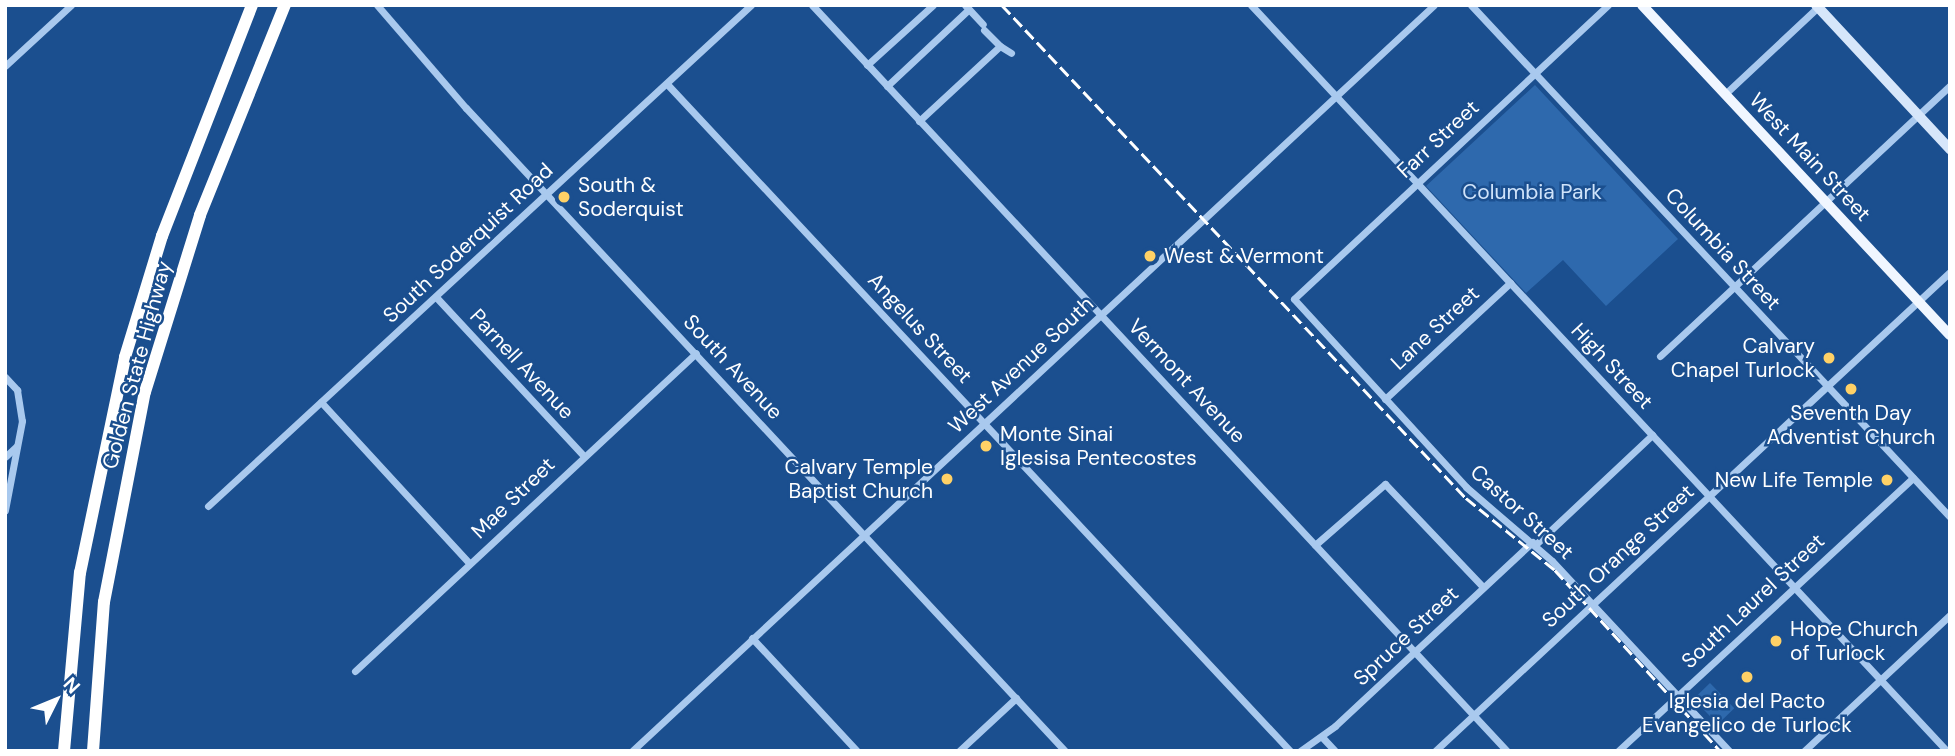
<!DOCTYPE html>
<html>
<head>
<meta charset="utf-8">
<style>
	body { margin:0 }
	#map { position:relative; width:1955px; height:756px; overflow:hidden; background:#1b4f8f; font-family:"DM Sans",sans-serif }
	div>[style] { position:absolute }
	.green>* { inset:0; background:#2e69ad; transform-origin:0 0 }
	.street>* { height:7px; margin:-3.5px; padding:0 3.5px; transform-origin:3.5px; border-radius:3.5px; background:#a9c9ee }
	.secondary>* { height:10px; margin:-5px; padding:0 5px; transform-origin:5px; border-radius:5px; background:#d6e6fa }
	.primary>* { height:10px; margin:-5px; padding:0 5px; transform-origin:5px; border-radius:5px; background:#f0f6ff }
	.highway>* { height:12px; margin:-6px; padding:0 6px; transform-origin:6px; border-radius:6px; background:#fff }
	.rail>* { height:2.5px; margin-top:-1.25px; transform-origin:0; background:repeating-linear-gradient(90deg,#fff 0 12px,transparent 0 17px) }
	.dots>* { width:19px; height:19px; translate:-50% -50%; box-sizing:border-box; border:4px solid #1b4f8f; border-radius:50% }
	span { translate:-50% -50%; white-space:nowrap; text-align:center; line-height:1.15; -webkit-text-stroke:5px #1b4f8f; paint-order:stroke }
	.street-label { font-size:21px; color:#fff }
	.poi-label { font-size:21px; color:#fff }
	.left { translate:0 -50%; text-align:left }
	.right { translate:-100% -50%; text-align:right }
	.park-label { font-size:21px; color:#cfe3fa }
	.frame { position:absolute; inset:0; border:7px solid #fff; pointer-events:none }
	.north { position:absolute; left:21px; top:665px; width:70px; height:70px; -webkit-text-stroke:5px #1b4f8f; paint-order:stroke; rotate:47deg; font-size:19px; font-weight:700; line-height:28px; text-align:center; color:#fff }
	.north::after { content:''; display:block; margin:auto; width:24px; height:32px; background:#fff; clip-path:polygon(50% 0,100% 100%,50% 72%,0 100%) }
</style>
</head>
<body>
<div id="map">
	<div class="green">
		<i style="clip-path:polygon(1535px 85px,1678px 239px,1606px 306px,1563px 260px,1526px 293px,1426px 186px)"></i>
		<i style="left:1710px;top:683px;width:35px;height:23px;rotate:46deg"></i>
	</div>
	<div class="street">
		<i style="left:377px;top:5px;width:136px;rotate:49.2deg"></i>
		<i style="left:466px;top:108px;width:879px;rotate:47.03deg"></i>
		<i style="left:812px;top:5px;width:1020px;rotate:47.03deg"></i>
		<i style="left:965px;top:5px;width:26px;rotate:47deg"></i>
		<i style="left:1251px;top:5px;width:1020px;rotate:46.99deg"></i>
		<i style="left:1471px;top:5px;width:701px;rotate:46.91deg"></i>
		<i style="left:1608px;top:5px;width:430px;rotate:136.9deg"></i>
		<i style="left:1294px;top:299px;width:255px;rotate:47.5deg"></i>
		<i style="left:1466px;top:487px;width:113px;rotate:40.7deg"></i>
		<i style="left:1552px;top:561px;width:260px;rotate:47deg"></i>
		<i style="left:984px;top:30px;width:23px;rotate:45deg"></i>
		<i style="left:867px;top:65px;width:89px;rotate:-42.3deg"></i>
		<i style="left:5px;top:66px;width:90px;rotate:-42.7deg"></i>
		<i style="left:667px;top:84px;width:913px;rotate:46.95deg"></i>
		<i style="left:887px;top:86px;width:112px;rotate:-43.2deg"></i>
		<i style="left:1725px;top:94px;width:129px;rotate:-43.1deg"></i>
		<i style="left:919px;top:121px;width:110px;rotate:-42.8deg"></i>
		<i style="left:1000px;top:46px;width:13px;rotate:32deg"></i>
		<i style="left:436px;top:297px;width:216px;rotate:47.1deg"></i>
		<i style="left:1660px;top:356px;width:396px;rotate:-43deg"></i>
		<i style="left:5px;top:377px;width:18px;rotate:47deg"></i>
		<i style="left:17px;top:390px;width:31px;rotate:81deg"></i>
		<i style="left:22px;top:421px;width:91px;rotate:100.8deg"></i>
		<i style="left:1385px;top:399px;width:171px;rotate:-42.9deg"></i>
		<i style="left:321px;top:402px;width:219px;rotate:47.4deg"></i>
		<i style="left:5px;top:457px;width:16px;rotate:-43deg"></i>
		<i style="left:208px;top:506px;width:739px;rotate:-42.7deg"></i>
		<i style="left:1315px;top:545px;width:93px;rotate:-41.1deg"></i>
		<i style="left:1385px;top:484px;width:142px;rotate:46.4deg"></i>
		<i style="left:1535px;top:545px;width:161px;rotate:-43.2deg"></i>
		<i style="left:752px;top:638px;width:154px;rotate:47.1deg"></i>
		<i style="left:355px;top:671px;width:466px;rotate:-43deg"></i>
		<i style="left:1322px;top:737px;width:19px;rotate:47deg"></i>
		<i style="left:632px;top:751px;width:1095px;rotate:-42.93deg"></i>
		<i style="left:959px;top:751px;width:78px;rotate:-42.9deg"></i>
		<i style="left:1300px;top:751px;width:43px;rotate:-35.5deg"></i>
		<i style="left:1335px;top:726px;width:270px;rotate:-43deg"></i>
		<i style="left:1435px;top:751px;width:703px;rotate:-42.93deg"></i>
		<i style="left:1618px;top:751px;width:402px;rotate:-42.8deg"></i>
		<i style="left:1804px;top:751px;width:200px;rotate:-43deg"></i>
	</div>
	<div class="secondary">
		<i style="left:1816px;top:5px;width:197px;rotate:47.1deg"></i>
	</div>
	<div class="primary">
		<i style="left:1642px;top:5px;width:451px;rotate:47deg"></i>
	</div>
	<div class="highway">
		<i style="left:64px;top:751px;width:179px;rotate:-84.9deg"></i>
		<i style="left:80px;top:573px;width:221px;rotate:-78.2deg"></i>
		<i style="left:125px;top:357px;width:127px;rotate:-73deg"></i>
		<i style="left:162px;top:236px;width:248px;rotate:-68.7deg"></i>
		<i style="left:93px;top:751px;width:149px;rotate:-85.8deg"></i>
		<i style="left:104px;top:602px;width:214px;rotate:-79deg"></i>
		<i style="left:145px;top:392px;width:185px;rotate:-72.7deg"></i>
		<i style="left:200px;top:215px;width:227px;rotate:-68deg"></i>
	</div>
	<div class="rail">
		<i style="left:1002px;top:5px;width:677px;rotate:46.74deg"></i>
		<i style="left:1466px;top:498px;width:114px;rotate:39deg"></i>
		<i style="left:1555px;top:570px;width:245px;rotate:47.6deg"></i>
	</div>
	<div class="dots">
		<i style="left:564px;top:197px;background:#ffd166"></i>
		<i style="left:1150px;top:256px;background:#ffd166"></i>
		<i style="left:1829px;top:358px;background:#ffd166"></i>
		<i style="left:1851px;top:389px;background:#ffd166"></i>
		<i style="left:986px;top:446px;background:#ffd166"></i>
		<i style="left:947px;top:479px;background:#ffd166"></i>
		<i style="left:1887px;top:480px;background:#ffd166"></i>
		<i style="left:1776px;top:641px;background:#ffd166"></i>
		<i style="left:1747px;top:677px;background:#ffd166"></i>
	</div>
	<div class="street-label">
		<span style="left:1438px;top:139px;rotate:-43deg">Farr Street</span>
		<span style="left:1810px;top:157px;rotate:47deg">West Main Street</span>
		<span style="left:468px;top:243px;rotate:-43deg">South Soderquist Road</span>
		<span style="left:1723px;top:249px;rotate:47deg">Columbia Street</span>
		<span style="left:920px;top:328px;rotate:47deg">Angelus Street</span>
		<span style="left:1435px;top:328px;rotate:-43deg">Lane Street</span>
		<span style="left:522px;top:364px;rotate:47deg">Parnell Avenue</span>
		<span style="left:137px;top:365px;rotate:-75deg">Golden State Highway</span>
		<span style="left:1021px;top:365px;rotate:-43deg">West Avenue South</span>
		<span style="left:1612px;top:366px;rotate:47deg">High Street</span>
		<span style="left:733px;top:367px;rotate:47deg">South Avenue</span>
		<span style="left:1187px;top:381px;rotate:47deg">Vermont Avenue</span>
		<span style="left:513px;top:498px;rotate:-44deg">Mae Street</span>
		<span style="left:1522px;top:512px;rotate:42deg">Castor Street</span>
		<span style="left:1618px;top:556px;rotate:-43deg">South Orange Street</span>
		<span style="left:1753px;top:601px;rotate:-43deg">South Laurel Street</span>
		<span style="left:1406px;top:636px;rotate:-43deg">Spruce Street</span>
	</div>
	<div class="poi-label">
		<span class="left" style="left:578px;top:197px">South &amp;<br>Soderquist</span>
		<span class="left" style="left:1164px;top:256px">West &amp; Vermont</span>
		<span class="right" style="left:1815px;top:358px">Calvary<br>Chapel Turlock</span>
		<span style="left:1851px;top:425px">Seventh Day<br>Adventist Church</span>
		<span class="left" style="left:1000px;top:446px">Monte Sinai<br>Iglesisa Pentecostes</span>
		<span class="right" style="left:933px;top:479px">Calvary Temple<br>Baptist Church</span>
		<span class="right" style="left:1873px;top:480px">New Life Temple</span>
		<span class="left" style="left:1790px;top:641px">Hope Church<br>of Turlock</span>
		<span style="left:1747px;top:713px">Iglesia del Pacto<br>Evangelico de Turlock</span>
	</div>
	<div class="park-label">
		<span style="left:1532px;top:192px">Columbia Park</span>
	</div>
	<div class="frame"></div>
	<div class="north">N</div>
</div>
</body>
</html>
